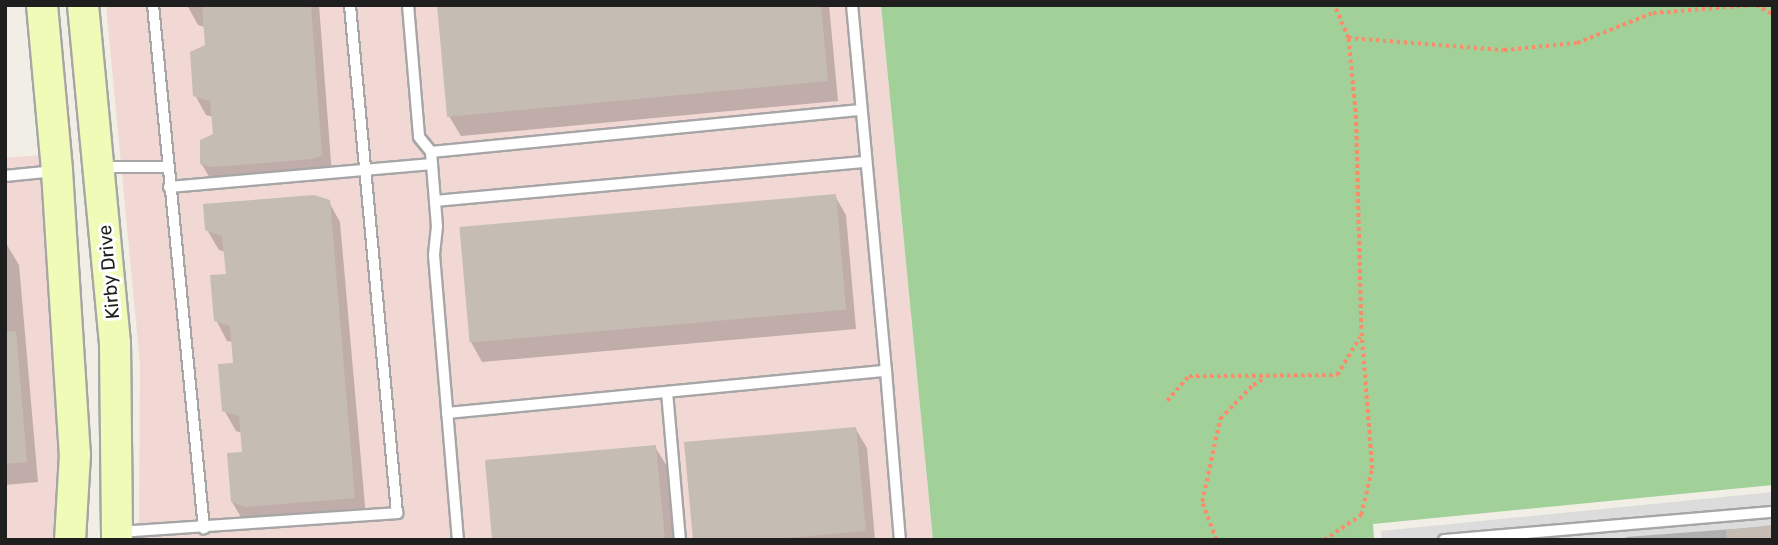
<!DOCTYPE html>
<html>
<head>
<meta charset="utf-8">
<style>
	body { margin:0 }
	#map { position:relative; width:1778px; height:545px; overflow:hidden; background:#f0eee5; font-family:Rubik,sans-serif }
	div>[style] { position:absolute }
	.residential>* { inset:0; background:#dddcdc }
	.commercial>* { inset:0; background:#f1d8d4 }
	.forest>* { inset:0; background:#a2d099 }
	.shadow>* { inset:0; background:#0003 }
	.building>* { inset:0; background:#c5bdb4; transform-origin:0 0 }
	.path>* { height:3.5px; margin-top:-1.75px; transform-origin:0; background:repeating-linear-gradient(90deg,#fd8a69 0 3.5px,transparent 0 7px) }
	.roads { filter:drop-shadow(2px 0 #a6a6a6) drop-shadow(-2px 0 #a6a6a6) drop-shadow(0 2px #a6a6a6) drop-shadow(0 -2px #a6a6a6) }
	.service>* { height:10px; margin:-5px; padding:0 5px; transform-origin:5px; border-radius:5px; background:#fff }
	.secondary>* { height:30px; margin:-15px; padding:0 15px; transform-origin:15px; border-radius:15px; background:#f0fbb8 }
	span { translate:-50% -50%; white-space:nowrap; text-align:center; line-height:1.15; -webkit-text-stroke:6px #fff; paint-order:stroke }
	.street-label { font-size:19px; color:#1f1f1f }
	.frame { position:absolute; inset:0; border:7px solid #1f1f1f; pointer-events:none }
</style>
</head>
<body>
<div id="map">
	<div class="residential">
		<i style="clip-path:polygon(1773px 492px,1773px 540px,1382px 540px,1381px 531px)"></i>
	</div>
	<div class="commercial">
		<i style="clip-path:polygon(106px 5px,881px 5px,933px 540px,139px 540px,140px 364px)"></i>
		<i style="clip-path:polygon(41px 155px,57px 362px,59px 540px,5px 540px,5px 158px)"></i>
	</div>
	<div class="forest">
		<i style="clip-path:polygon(881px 5px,1773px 5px,1773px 485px,1373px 524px,1374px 540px,933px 540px)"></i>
	</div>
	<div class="shadow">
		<i style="clip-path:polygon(187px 5px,319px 5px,332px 175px,213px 183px,201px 163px,214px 135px,213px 117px,206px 115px,195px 95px,207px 46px,205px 27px,198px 25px)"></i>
		<i style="clip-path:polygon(439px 5px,829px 5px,838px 101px,461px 136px,449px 116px)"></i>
		<i style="clip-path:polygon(835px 196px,846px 215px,856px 329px,482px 362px,471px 342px)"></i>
		<i style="clip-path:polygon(329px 202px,340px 222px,366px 517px,244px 522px,232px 502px,244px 454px,242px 433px,236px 431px,224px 410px,235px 364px,233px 342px,227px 341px,216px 320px,228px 275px,226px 252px,219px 250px,207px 230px)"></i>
		<i style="clip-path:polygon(7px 245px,19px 265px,38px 482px,5px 485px)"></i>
		<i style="clip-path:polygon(855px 428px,867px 448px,875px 540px,695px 540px)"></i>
		<i style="clip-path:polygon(655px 447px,667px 466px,673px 540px,494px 540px)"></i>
		<i style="clip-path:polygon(1773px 526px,1773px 540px,1626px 540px,1626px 537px)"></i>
	</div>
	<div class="building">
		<i style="clip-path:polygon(202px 5px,311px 5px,322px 155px,313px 159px,212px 167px,200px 164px,200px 140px,213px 134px,210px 101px,193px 96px,190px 52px,205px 45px)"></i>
		<i style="clip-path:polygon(437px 5px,821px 5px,828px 81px,447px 117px)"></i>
		<i style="left:836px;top:194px;width:116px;height:378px;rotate:85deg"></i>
		<i style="clip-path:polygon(314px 195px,330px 200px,355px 498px,245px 507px,231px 502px,227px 453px,242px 452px,239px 416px,222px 411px,218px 364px,233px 363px,230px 326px,214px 321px,210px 275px,226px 274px,222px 236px,205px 230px,203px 204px)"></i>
		<i style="clip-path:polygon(16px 331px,27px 462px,5px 464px,5px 332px)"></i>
		<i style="clip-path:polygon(856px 427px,866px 531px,764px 540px,693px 540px,684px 442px)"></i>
		<i style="clip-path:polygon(656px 445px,665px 540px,492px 540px,485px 460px)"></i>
		<i style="clip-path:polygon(1773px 525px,1773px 540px,1727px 540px,1726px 530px)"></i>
	</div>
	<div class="path">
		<i style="left:1756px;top:5px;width:19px;rotate:28deg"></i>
		<i style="left:1348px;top:38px;width:156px;rotate:4.4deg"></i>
		<i style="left:1504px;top:50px;width:73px;rotate:-5.5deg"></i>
		<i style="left:1577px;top:43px;width:82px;rotate:-21.5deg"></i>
		<i style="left:1653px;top:13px;width:101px;rotate:-4.5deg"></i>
		<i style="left:1167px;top:401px;width:33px;rotate:-49deg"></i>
		<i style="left:1189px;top:376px;width:148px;rotate:-0.4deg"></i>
		<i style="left:1337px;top:375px;width:44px;rotate:-58.8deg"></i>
		<i style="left:1216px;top:540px;width:40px;rotate:-110.2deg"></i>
		<i style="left:1202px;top:502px;width:85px;rotate:-77.8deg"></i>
		<i style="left:1220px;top:419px;width:47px;rotate:-45.9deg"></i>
		<i style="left:1253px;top:385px;width:13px;rotate:-32deg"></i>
		<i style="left:1324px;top:540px;width:45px;rotate:-34deg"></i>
		<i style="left:1361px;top:515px;width:47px;rotate:-76.6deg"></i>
		<i style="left:1372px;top:469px;width:140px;rotate:-94.5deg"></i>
		<i style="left:1361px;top:329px;width:210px;rotate:-91.4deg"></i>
		<i style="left:1356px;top:119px;width:81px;rotate:-95.6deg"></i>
		<i style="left:1348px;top:38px;width:36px;rotate:-113deg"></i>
	</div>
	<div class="roads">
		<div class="service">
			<i style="left:153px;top:5px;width:526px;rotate:84.44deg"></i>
			<i style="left:408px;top:5px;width:132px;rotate:85.2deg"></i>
			<i style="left:419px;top:137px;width:19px;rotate:51deg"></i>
			<i style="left:431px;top:152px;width:74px;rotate:85.4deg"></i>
			<i style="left:437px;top:226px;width:29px;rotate:96deg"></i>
			<i style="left:434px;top:255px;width:286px;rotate:85.2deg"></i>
			<i style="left:431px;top:152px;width:432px;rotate:-5.6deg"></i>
			<i style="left:100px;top:167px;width:67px"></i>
			<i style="left:5px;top:176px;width:50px;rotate:-5.7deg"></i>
			<i style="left:169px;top:187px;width:264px;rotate:-5deg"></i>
			<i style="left:435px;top:201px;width:433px;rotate:-5.2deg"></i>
			<i style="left:886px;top:371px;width:170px;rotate:85.3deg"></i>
			<i style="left:667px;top:392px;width:149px;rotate:85deg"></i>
			<i style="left:447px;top:413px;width:441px;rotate:-5.5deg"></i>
			<i style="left:886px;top:371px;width:368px;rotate:-95.3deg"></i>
			<i style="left:120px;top:532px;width:278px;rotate:-3.9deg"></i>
			<i style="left:397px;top:513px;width:510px;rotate:-95.29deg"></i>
			<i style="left:1444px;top:540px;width:330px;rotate:-4.9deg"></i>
		</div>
		<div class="secondary">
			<i style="left:42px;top:5px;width:167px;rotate:84.8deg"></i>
			<i style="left:57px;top:171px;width:284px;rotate:86.4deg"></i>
			<i style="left:75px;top:454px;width:86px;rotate:93.3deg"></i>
			<i style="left:83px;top:5px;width:340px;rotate:84.6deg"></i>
			<i style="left:115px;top:343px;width:197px;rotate:89.4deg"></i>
		</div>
	</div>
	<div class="street-label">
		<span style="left:109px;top:272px;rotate:-95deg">Kirby Drive</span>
	</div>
	<div class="frame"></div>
</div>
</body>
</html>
